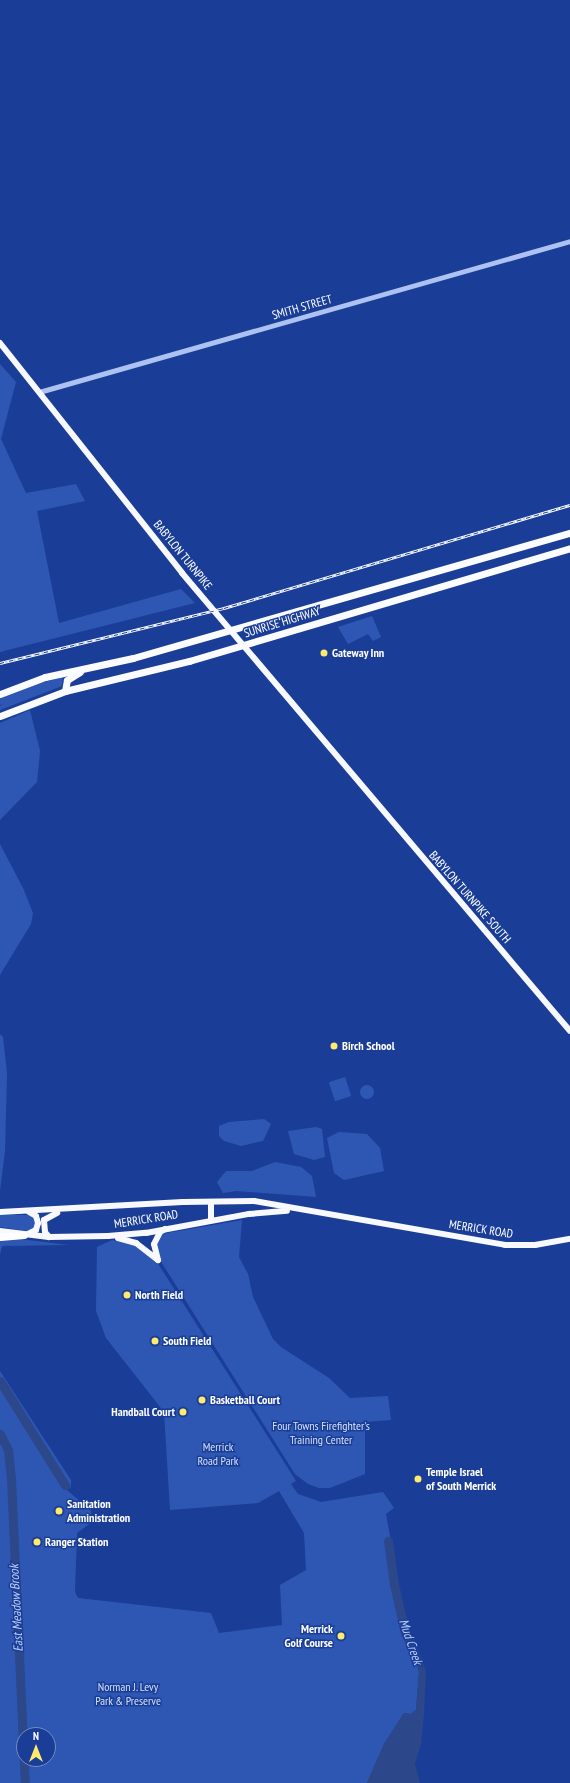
<!DOCTYPE html>
<html>
<head>
<meta charset="utf-8">
<style>
	body { margin:0 }
	#map { position:relative; width:570px; height:1783px; overflow:hidden; background:#1a3e97; font-family:"PT Sans Narrow",sans-serif }
	div>[style] { position:absolute }
	.green>* { inset:0; background:#2e57b4; transform-origin:0 0 }
	.round { border-radius:50% }
	.water>* { inset:0; background:#2c478a }
	.river>* { height:9px; margin:-4.5px; padding:0 4.5px; transform-origin:4.5px; border-radius:4.5px; background:#2c478a }
	.tertiary>* { height:5px; margin:-2.5px; padding:0 2.5px; transform-origin:2.5px; border-radius:2.5px; background:#adc2f0 }
	.primary>* { height:6px; margin:-3px; padding:0 3px; transform-origin:3px; border-radius:3px; background:#f7f9ff }
	.trunk>* { height:7px; margin:-3.5px; padding:0 3.5px; transform-origin:3.5px; border-radius:3.5px; background:#fbfcff }
	.motorway>* { height:7px; margin:-3.5px; padding:0 3.5px; transform-origin:3.5px; border-radius:3.5px; background:#fff }
	.rail>* { height:3px; margin-top:-1.5px; transform-origin:0; background:repeating-linear-gradient(90deg,#1a3e97 0 4.5px,#fff 0 9px); box-sizing:border-box; border-block:1px solid #fff }
	.dots>* { width:11px; height:11px; translate:-50% -50%; box-sizing:border-box; border:2px solid #1a3e97; border-radius:50% }
	span { translate:-50% -50%; white-space:nowrap; text-align:center; line-height:1.15; -webkit-text-stroke:3px #1a3e97; paint-order:stroke }
	.street-label { font-size:12px; color:#fff }
	.poi-label { font-size:12px; color:#fff; font-weight:700 }
	.left { translate:0 -50%; text-align:left }
	.right { translate:-100% -50%; text-align:right }
	.park-label { font-size:12px; color:#d4e0fb }
	.water-label { font-size:13px; color:#bacdf7; font-style:italic }
	.north { position:absolute; left:16px; top:1727px; width:40px; height:40px; box-sizing:border-box; background:#1a3e97; border:1px solid #768bc1; border-radius:50%; rotate:0deg; font-size:11px; font-weight:700; line-height:16px; text-align:center; color:#fff }
	.north::after { content:''; display:block; margin:auto; width:14px; height:18px; background:#ffea6d; clip-path:polygon(50% 0,100% 100%,50% 72%,0 100%) }
</style>
</head>
<body>
<div id="map">
	<div class="green">
		<i style="clip-path:polygon(0 364px,16px 382px,1px 439px,26px 493px,76px 484px,85px 501px,37px 511px,59px 623px,181px 589px,195px 603px,0 652px)"></i>
		<i style="clip-path:polygon(372px 616px,381px 637px,373px 641px,368px 634px,348px 644px,338px 627px)"></i>
		<i style="clip-path:polygon(63px 677px,62px 686px,0 710px,0 706px,3px 704px,0 705px,0 698px,26px 687px)"></i>
		<i style="clip-path:polygon(30px 710px,40px 751px,37px 782px,0 820px,0 723px)"></i>
		<i style="clip-path:polygon(0 844px,23px 888px,33px 913px,31px 924px,0 975px)"></i>
		<i style="clip-path:polygon(0 1034px,3px 1037px,7px 1073px,5px 1151px,0 1191px)"></i>
		<i style="left:345px;top:1077px;width:20px;height:17px;rotate:72deg"></i>
		<i class="round" style="left:360px;top:1085px;width:14px;height:14px"></i>
		<i style="clip-path:polygon(264px 1119px,271px 1124px,263px 1141px,241px 1146px,224px 1141px,219px 1136px,219px 1126px,229px 1122px)"></i>
		<i style="clip-path:polygon(316px 1127px,322px 1129px,325px 1157px,314px 1160px,294px 1154px,288px 1131px)"></i>
		<i style="clip-path:polygon(339px 1132px,367px 1134px,380px 1148px,384px 1171px,344px 1180px,334px 1173px,327px 1138px)"></i>
		<i style="clip-path:polygon(275px 1162px,301px 1167px,312px 1176px,316px 1197px,236px 1191px,223px 1193px,217px 1182px,226px 1171px,252px 1171px)"></i>
		<i style="clip-path:polygon(0 1215px,29px 1215px,34px 1217px,37px 1225px,32px 1230px,26px 1231px,0 1227px)"></i>
		<i style="clip-path:polygon(242px 1220px,239px 1257px,248px 1274px,253px 1297px,273px 1339px,281px 1347px,329px 1378px,350px 1398px,388px 1396px,391px 1420px,365px 1422px,365px 1474px,330px 1488px,319px 1488px,308px 1484px,295px 1474px,160px 1260px,156px 1242px,161px 1234px)"></i>
		<i style="clip-path:polygon(11px 1238px,69px 1245px,2px 1246px,0 1255px,0 1239px)"></i>
		<i style="clip-path:polygon(evenodd,112px 1240px,136px 1245px,155px 1259px,296px 1481px,291px 1484px,298px 1494px,321px 1502px,383px 1492px,394px 1508px,386px 1514px,406px 1625px,422px 1659px,410px 1637px,411px 1651px,416px 1659px,419px 1672px,416px 1710px,411px 1714px,404px 1713px,384px 1744px,367px 1783px,0 1783px,0 1371px,71px 1480px,71px 1487px,67px 1490px,91px 1511px,92px 1522px,77px 1533px,75px 1592px,78px 1598px,211px 1613px,219px 1633px,282px 1625px,280px 1585px,306px 1570px,304px 1533px,279px 1491px,258px 1503px,170px 1510px,164px 1412px,106px 1338px,96px 1311px,97px 1247px,112px 1240px,24px 1735px,48px 1735px,48px 1759px,24px 1759px,24px 1735px)"></i>
	</div>
	<div class="water">
		<i style="clip-path:polygon(405px 1633px,422px 1659px,426px 1672px,424px 1715px,421px 1744px,415px 1764px,420px 1783px,367px 1783px,384px 1744px,404px 1713px,411px 1714px,416px 1710px,419px 1672px)"></i>
	</div>
	<div class="river">
		<i style="left:0;top:1381px;width:123px;rotate:58deg"></i>
		<i style="left:0;top:1434px;width:18px;rotate:63deg"></i>
		<i style="left:8px;top:1450px;width:29px;rotate:84deg"></i>
		<i style="left:11px;top:1479px;width:304px;rotate:87.4deg"></i>
		<i style="left:388px;top:1541px;width:43px;rotate:82.1deg"></i>
		<i style="left:394px;top:1584px;width:50px;rotate:77.3deg"></i>
		<i style="left:405px;top:1633px;width:10px;rotate:61deg"></i>
	</div>
	<div class="tertiary">
		<i style="left:39px;top:392px;width:552px;rotate:-15.87deg"></i>
	</div>
	<div class="primary">
		<i style="left:0;top:343px;width:293px;rotate:51.6deg"></i>
		<i style="left:182px;top:573px;width:600px;rotate:49.73deg"></i>
		<i style="left:211px;top:1202px;width:18px;rotate:90deg"></i>
		<i style="left:0;top:1212px;width:183px;rotate:-3.1deg"></i>
		<i style="left:183px;top:1202px;width:71px;rotate:-0.8deg"></i>
		<i style="left:254px;top:1201px;width:255px;rotate:9.9deg"></i>
		<i style="left:505px;top:1245px;width:30px"></i>
		<i style="left:535px;top:1245px;width:36px;rotate:-10deg"></i>
		<i style="left:0;top:1231px;width:49px;rotate:7deg"></i>
		<i style="left:49px;top:1237px;width:59px;rotate:-1deg"></i>
		<i style="left:108px;top:1236px;width:38px;rotate:-5deg"></i>
		<i style="left:146px;top:1233px;width:105px;rotate:-10.5deg"></i>
		<i style="left:249px;top:1214px;width:38px;rotate:-5deg"></i>
		<i style="left:28px;top:1234px;width:9px;rotate:-27deg"></i>
		<i style="left:36px;top:1230px;width:7px;rotate:-74deg"></i>
		<i style="left:38px;top:1223px;width:7px;rotate:-106deg"></i>
		<i style="left:36px;top:1216px;width:8px;rotate:-150deg"></i>
		<i style="left:49px;top:1237px;width:6px;rotate:-129deg"></i>
		<i style="left:45px;top:1232px;width:12px;rotate:-95deg"></i>
		<i style="left:44px;top:1220px;width:15px;rotate:-28deg"></i>
		<i style="left:118px;top:1238px;width:19px;rotate:16deg"></i>
		<i style="left:136px;top:1243px;width:28px;rotate:38deg"></i>
		<i style="left:158px;top:1260px;width:16px;rotate:-104deg"></i>
		<i style="left:154px;top:1244px;width:13px;rotate:-63deg"></i>
		<i style="left:160px;top:1232px;width:6px;rotate:-31deg"></i>
	</div>
	<div class="trunk">
		<i style="left:65px;top:691px;width:11px;rotate:-80deg"></i>
		<i style="left:67px;top:680px;width:15px;rotate:-32deg"></i>
		<i style="left:0;top:694px;width:48px;rotate:-20.7deg"></i>
		<i style="left:45px;top:677px;width:90px;rotate:-12.2deg"></i>
		<i style="left:133px;top:658px;width:455px;rotate:-16deg"></i>
		<i style="left:0;top:716px;width:70px;rotate:-21deg"></i>
		<i style="left:65px;top:691px;width:128px;rotate:-13.6deg"></i>
		<i style="left:189px;top:661px;width:397px;rotate:-16.5deg"></i>
	</div>
	<div class="motorway">
		<i style="left:0;top:1237px;width:24px;rotate:-5deg"></i>
	</div>
	<div class="rail">
		<i style="left:0;top:663px;width:231px;rotate:-13.8deg"></i>
		<i style="left:224px;top:608px;width:361px;rotate:-16.6deg"></i>
	</div>
	<div class="dots">
		<i style="left:324px;top:653px;background:#ffea6d"></i>
		<i style="left:334px;top:1046px;background:#ffea6d"></i>
		<i style="left:127px;top:1295px;background:#ffea6d"></i>
		<i style="left:155px;top:1341px;background:#ffea6d"></i>
		<i style="left:202px;top:1400px;background:#ffea6d"></i>
		<i style="left:183px;top:1412px;background:#ffea6d"></i>
		<i style="left:418px;top:1479px;background:#ffea6d"></i>
		<i style="left:59px;top:1511px;background:#ffea6d"></i>
		<i style="left:37px;top:1542px;background:#ffea6d"></i>
		<i style="left:341px;top:1636px;background:#ffea6d"></i>
	</div>
	<div class="street-label">
		<span style="left:302px;top:307px;rotate:-16deg">SMITH STREET</span>
		<span style="left:183px;top:555px;rotate:51deg">BABYLON TURNPIKE</span>
		<span style="left:282px;top:622px;rotate:-17deg">SUNRISE HIGHWAY</span>
		<span style="left:470px;top:897px;rotate:49deg">BABYLON TURNPIKE SOUTH</span>
		<span style="left:146px;top:1219px;rotate:-9deg">MERRICK ROAD</span>
		<span style="left:481px;top:1229px;rotate:9deg">MERRICK ROAD</span>
	</div>
	<div class="poi-label">
		<span class="left" style="left:332px;top:653px">Gateway Inn</span>
		<span class="left" style="left:342px;top:1046px">Birch School</span>
		<span class="left" style="left:135px;top:1295px">North Field</span>
		<span class="left" style="left:163px;top:1341px">South Field</span>
		<span class="left" style="left:210px;top:1400px">Basketball Court</span>
		<span class="right" style="left:175px;top:1412px">Handball Court</span>
		<span class="left" style="left:426px;top:1479px">Temple Israel<br>of South Merrick</span>
		<span class="left" style="left:67px;top:1511px">Sanitation<br>Administration</span>
		<span class="left" style="left:45px;top:1542px">Ranger Station</span>
		<span class="right" style="left:333px;top:1636px">Merrick<br>Golf Course</span>
	</div>
	<div class="park-label">
		<span style="left:321px;top:1433px">Four Towns Firefighter's<br>Training Center</span>
		<span style="left:218px;top:1454px">Merrick<br>Road Park</span>
		<span style="left:128px;top:1694px">Norman J. Levy<br>Park &amp; Preserve</span>
	</div>
	<div class="water-label">
		<span style="left:17px;top:1608px;rotate:-93deg">East Meadow Brook</span>
		<span style="left:410px;top:1642px;rotate:71deg">Mud Creek</span>
	</div>
	<div class="north">N</div>
</div>
</body>
</html>
